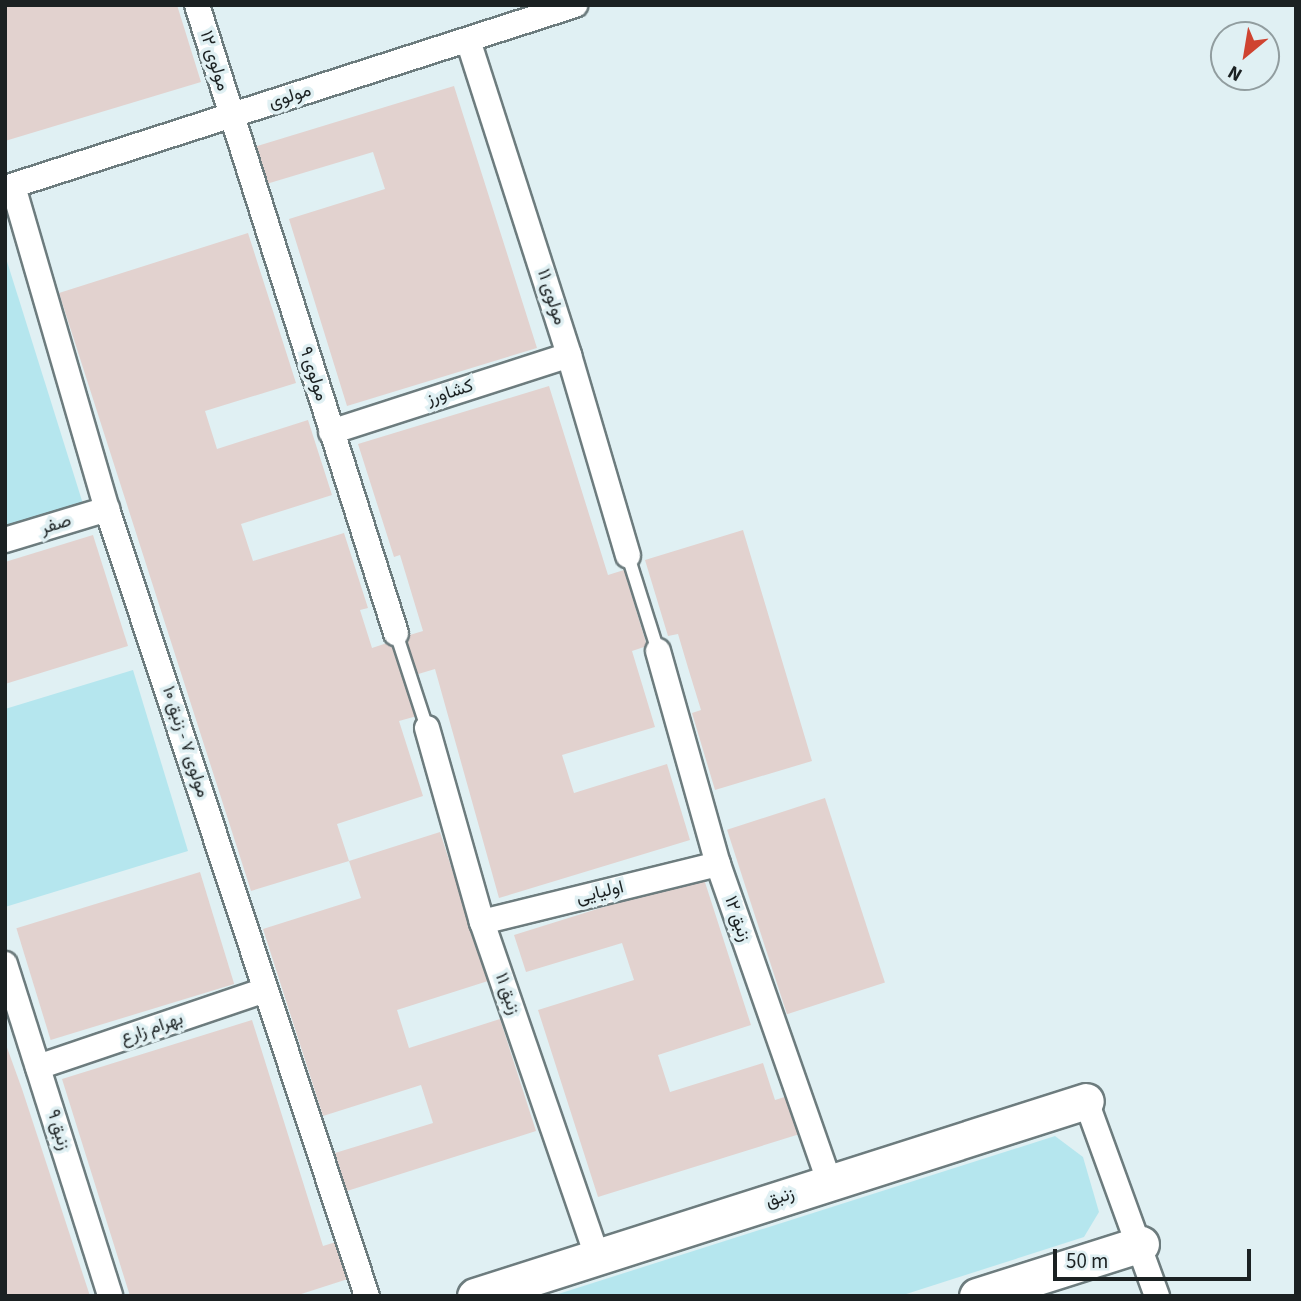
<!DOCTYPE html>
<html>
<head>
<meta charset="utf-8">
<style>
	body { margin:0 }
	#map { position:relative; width:1301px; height:1301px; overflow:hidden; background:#e0f0f3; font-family:"Source Sans 3",Vazirmatn,sans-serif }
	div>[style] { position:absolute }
	.green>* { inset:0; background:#b5e6ee }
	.building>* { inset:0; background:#e2d2cf; transform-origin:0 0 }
	.roads { filter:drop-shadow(2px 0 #6d7c7e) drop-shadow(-2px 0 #6d7c7e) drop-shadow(0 2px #6d7c7e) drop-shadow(0 -2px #6d7c7e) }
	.lane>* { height:12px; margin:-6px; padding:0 6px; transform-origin:6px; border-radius:6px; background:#fff }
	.street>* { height:24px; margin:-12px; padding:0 12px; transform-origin:12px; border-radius:12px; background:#fff }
	.secondary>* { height:35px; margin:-17.5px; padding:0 17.5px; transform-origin:17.5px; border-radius:17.5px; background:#fff }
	span { translate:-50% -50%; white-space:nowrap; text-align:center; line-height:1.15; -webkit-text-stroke:7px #e0f0f3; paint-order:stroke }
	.street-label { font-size:18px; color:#1b2122 }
	.frame { position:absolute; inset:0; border:7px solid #1b2122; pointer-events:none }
	.north { position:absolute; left:1210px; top:21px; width:70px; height:70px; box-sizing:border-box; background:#e0f0f3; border:2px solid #919d9f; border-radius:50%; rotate:210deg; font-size:19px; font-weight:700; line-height:28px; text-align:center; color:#1b2122 }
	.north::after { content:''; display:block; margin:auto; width:24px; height:32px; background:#cf4330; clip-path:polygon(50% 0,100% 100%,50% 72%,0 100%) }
	.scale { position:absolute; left:1053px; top:1249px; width:198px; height:32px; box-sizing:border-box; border:4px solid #1b2122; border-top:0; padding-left:9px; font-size:21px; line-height:24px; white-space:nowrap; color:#1b2122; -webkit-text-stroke:5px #e0f0f3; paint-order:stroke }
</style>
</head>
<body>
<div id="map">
	<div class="green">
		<i style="clip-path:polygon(5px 255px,83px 504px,5px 528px)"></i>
		<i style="clip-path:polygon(133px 670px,188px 851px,5px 907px,5px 709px)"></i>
		<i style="clip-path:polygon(1055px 1136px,1083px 1157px,1099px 1212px,1084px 1237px,900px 1296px,552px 1296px)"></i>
	</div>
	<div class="building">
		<i style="clip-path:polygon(5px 5px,177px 5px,201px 82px,5px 141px)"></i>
		<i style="clip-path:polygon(454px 86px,537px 348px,347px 406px,289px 219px,385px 189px,373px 152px,263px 185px,251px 148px)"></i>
		<i style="clip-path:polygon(248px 233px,296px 383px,205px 411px,217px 449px,308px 420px,332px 495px,241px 524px,253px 561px,344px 533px,368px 608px,360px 610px,372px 648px,393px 641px,417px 716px,399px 721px,423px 796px,337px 824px,349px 861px,251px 891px,59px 293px)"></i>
		<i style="clip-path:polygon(549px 386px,608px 575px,624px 570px,647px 646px,632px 651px,655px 727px,562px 755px,574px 793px,667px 764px,690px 840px,499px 898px,435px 669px,415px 675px,403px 637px,423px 631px,400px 555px,394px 557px,358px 444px)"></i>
		<i style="clip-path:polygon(743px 530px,812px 761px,715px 790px,692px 713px,701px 710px,689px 671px,678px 634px,668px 636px,645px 560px)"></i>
		<i style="clip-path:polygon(93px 535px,128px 646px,5px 684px,5px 562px)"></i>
		<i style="left:825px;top:798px;width:194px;height:103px;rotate:72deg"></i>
		<i style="clip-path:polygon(440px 832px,488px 981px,397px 1010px,409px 1048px,500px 1019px,536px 1131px,347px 1191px,335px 1153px,433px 1123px,421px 1085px,323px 1116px,263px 929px,361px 898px,349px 861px)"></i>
		<i style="left:200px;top:872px;width:117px;height:192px;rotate:73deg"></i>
		<i style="clip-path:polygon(703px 876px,751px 1025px,658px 1055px,670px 1092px,763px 1063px,775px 1100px,791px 1095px,803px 1133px,598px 1197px,538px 1010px,634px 980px,622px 943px,526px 972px,514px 935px)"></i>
		<i style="clip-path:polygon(252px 1020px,323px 1246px,339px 1241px,351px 1278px,295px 1296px,130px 1296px,62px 1079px)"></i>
		<i style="clip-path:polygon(5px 1042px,22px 1089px,90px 1296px,5px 1296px)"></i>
	</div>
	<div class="roads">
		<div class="lane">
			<i style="left:628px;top:556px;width:100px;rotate:72.5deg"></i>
			<i style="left:396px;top:633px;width:100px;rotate:71.9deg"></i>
		</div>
		<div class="street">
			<i style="left:197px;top:5px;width:659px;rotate:72.42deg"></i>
			<i style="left:468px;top:40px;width:331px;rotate:72.2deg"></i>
			<i style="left:569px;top:355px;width:209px;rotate:73.6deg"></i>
			<i style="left:13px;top:186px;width:336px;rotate:73.8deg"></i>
			<i style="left:107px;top:509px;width:829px;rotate:71.72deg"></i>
			<i style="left:5px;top:188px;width:599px;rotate:-17.8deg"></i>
			<i style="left:331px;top:432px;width:250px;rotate:-17.9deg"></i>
			<i style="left:5px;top:540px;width:107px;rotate:-16.9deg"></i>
			<i style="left:658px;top:651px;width:221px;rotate:74.3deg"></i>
			<i style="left:718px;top:864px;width:338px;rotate:70.7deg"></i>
			<i style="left:427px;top:728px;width:202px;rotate:74.2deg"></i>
			<i style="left:482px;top:922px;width:353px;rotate:71deg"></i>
			<i style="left:482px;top:922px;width:243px;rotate:-13.8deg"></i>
			<i style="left:5px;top:964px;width:348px;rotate:72.4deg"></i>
			<i style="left:38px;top:1067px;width:240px;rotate:-18.7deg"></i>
			<i style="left:1086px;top:1101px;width:208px;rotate:70deg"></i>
		</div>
		<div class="secondary">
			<i style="left:475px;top:1296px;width:641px;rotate:-17.7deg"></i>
			<i style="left:977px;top:1296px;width:172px;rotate:-17.6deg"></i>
		</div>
	</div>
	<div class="street-label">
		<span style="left:214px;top:61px;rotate:73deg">مولوی ۱۲</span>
		<span style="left:290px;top:97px;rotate:-18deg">مولوی</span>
		<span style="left:551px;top:297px;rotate:72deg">مولوی ۱۱</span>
		<span style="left:313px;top:374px;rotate:72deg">مولوی ۹</span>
		<span style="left:450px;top:393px;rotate:-18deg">کشاورز</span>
		<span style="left:56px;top:525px;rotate:-17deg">صفر</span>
		<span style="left:185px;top:742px;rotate:72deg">مولوی ۷ - زنبق ۱۰</span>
		<span style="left:600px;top:893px;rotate:-14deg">اولیایی</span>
		<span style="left:737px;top:919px;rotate:71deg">زنبق ۱۲</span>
		<span style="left:507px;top:994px;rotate:71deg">زنبق ۱۱</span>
		<span style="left:152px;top:1029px;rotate:-19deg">بهرام زارع</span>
		<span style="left:58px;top:1130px;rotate:73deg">زنبق ۹</span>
		<span style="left:780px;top:1198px;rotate:-18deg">زنبق</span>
	</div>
	<div class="frame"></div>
	<div class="north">N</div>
	<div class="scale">50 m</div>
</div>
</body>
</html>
